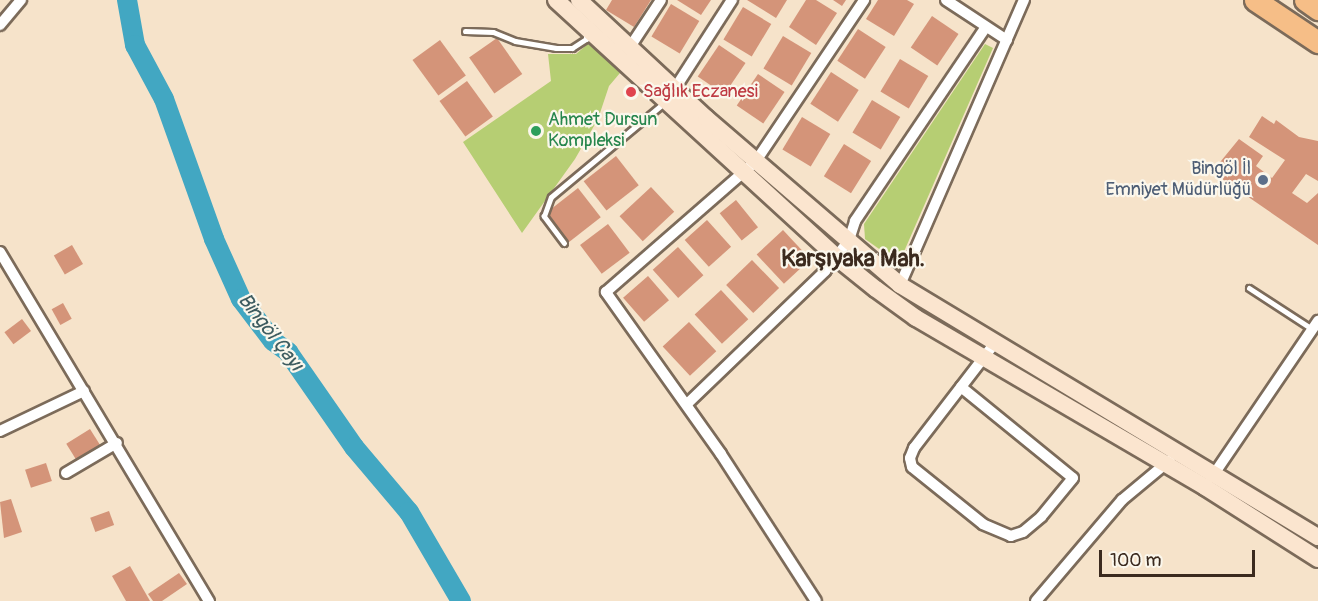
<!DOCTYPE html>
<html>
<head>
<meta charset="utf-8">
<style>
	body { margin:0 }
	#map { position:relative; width:1318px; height:601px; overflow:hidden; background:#f6e3ca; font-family:Pangolin,sans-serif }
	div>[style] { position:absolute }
	.green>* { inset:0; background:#b6ce73 }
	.river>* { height:20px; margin:-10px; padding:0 10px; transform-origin:10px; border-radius:10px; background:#42a7c2 }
	.building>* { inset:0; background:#d49479; transform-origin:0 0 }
	.roads { filter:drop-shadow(2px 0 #7c6b5a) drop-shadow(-2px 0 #7c6b5a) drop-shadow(0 2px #7c6b5a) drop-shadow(0 -2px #7c6b5a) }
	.lane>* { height:5px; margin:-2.5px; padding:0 2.5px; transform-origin:2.5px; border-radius:2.5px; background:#fff }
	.street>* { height:10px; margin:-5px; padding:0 5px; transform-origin:5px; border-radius:5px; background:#fff }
	.secondary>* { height:16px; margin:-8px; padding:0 8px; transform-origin:8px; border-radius:8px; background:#fbe5cf }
	.highway>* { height:21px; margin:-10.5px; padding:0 10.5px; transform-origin:10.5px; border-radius:10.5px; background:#f6be87 }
	.dots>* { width:16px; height:16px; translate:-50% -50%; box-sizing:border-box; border:3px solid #fbf7ec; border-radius:50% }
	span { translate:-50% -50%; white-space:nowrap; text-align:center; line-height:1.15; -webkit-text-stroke:4.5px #fbf7ec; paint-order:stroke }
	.health-label { font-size:18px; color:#be3a42 }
	.left { translate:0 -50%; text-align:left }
	.leisure-label { font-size:18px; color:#27864d }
	.service-label { font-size:18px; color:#4e5e75 }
	.right { translate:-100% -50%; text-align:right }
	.water-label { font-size:20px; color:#3e5c60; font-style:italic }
	.district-label { font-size:24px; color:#3b2a1e; font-weight:700 }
	.scale { position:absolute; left:1099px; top:550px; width:156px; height:27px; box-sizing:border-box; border:3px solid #3b2a1e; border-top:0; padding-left:8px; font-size:18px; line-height:21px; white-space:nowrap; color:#3b2a1e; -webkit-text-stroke:4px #fbf7ec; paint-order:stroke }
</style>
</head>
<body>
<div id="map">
	<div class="green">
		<i style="clip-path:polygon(589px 43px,620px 73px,609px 86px,598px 119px,575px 159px,522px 233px,463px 142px,551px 81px,548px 54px,576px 54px)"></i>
		<i style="clip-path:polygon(985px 44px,993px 48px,899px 263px,865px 239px,864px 224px)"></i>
	</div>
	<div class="river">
		<i style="left:127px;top:0;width:46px;rotate:79.9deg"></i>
		<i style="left:135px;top:45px;width:61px;rotate:61.8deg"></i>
		<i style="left:164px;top:99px;width:149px;rotate:70.3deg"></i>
		<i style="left:214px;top:239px;width:66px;rotate:65.8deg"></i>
		<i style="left:241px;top:299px;width:53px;rotate:52.7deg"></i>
		<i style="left:273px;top:341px;width:19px;rotate:36deg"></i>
		<i style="left:288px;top:352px;width:116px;rotate:55.2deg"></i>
		<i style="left:354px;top:447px;width:85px;rotate:49.8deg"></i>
		<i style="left:409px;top:512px;width:103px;rotate:59.7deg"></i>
	</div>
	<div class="building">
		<i style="clip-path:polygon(612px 0,651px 0,634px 27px,606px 10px)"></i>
		<i style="clip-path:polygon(677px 0,711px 0,701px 15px)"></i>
		<i style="clip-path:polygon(747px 0,787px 0,776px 18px)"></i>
		<i style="clip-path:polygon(806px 0,816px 0,837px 13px,816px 45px,789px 27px)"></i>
		<i style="clip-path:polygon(833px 0,846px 0,842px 6px)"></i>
		<i style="clip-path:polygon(878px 0,907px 0,914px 4px,894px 36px,866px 19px)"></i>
		<i style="left:671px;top:4px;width:33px;height:38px;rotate:31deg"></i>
		<i style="left:743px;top:7px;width:33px;height:38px;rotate:31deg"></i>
		<i style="left:932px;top:16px;width:32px;height:38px;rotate:34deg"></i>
		<i style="left:858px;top:29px;width:33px;height:38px;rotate:33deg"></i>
		<i style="left:783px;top:36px;width:33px;height:38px;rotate:31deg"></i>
		<i style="left:497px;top:38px;width:44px;height:34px;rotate:55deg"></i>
		<i style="left:440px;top:40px;width:44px;height:34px;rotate:54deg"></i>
		<i style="left:719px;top:45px;width:32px;height:38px;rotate:34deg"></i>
		<i style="left:900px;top:59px;width:33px;height:38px;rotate:31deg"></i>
		<i style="left:831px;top:72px;width:33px;height:38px;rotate:33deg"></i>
		<i style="left:758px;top:74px;width:32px;height:38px;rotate:34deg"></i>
		<i style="left:467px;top:81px;width:44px;height:34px;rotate:54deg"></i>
		<i style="left:872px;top:100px;width:33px;height:38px;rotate:31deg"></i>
		<i style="clip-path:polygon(1262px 116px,1274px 124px,1276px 120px,1299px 137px,1318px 141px,1318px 181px,1306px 174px,1292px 193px,1307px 203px,1318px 193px,1318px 245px,1212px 172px,1239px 139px,1263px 156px,1256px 166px,1272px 178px,1285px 160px,1249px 137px)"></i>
		<i style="left:802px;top:117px;width:33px;height:38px;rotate:31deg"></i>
		<i style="left:844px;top:144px;width:32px;height:38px;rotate:32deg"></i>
		<i style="left:616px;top:156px;width:37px;height:41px;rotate:52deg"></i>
		<i style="left:651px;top:187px;width:34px;height:43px;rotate:47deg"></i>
		<i style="left:578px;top:188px;width:37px;height:41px;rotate:52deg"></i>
		<i style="left:736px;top:200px;width:35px;height:21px;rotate:51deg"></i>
		<i style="left:707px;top:220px;width:36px;height:30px;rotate:48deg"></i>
		<i style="left:608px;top:224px;width:36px;height:35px;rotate:53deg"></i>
		<i style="left:783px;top:230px;width:40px;height:36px;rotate:47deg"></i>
		<i style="left:72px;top:245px;width:22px;height:21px;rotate:60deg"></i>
		<i style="left:678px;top:247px;width:38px;height:34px;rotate:48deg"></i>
		<i style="left:752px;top:260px;width:39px;height:36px;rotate:46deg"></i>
		<i style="left:648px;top:276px;width:32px;height:33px;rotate:49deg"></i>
		<i style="left:721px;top:290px;width:40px;height:36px;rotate:47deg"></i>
		<i style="left:63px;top:303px;width:18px;height:13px;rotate:61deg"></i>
		<i style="left:22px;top:319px;width:15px;height:22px;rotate:53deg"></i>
		<i style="left:689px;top:322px;width:40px;height:36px;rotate:47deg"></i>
		<i style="left:90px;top:429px;width:19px;height:28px;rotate:58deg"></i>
		<i style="left:46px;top:463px;width:19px;height:22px;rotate:72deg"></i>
		<i style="clip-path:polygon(11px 499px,22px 532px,4px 538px,0 502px)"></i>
		<i style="left:109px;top:511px;width:15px;height:20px;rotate:70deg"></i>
		<i style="clip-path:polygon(130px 566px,150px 601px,126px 601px,112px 576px)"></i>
		<i style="clip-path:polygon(179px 573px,187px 584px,162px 601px,153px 601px,148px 594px)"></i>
	</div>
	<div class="roads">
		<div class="lane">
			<i style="left:465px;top:31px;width:28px;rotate:2deg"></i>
			<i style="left:493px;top:32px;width:24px;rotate:22deg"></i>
			<i style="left:515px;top:41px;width:42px;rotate:9.7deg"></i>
			<i style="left:556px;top:48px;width:16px"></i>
			<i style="left:572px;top:48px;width:17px;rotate:-33deg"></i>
			<i style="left:586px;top:39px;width:6px;rotate:-90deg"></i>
			<i style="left:564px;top:243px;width:34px;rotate:-127deg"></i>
			<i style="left:544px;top:216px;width:20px;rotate:-70deg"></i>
			<i style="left:551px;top:197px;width:148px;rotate:-39.8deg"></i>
			<i style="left:1249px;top:288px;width:75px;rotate:33.1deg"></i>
		</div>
		<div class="street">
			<i style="left:946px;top:0;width:73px;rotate:33.3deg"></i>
			<i style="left:0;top:25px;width:33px;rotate:-50deg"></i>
			<i style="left:630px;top:47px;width:56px;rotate:-56.6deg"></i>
			<i style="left:672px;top:93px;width:111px;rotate:-57.2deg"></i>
			<i style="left:0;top:252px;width:407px;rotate:59.1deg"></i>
			<i style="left:900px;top:285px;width:311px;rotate:-66.5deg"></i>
			<i style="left:961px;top:387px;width:144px;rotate:39.1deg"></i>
			<i style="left:1073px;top:478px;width:50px;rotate:129.4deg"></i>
			<i style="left:1041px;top:517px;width:23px;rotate:140deg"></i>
			<i style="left:1023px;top:532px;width:13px;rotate:162deg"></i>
			<i style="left:1011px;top:536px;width:30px;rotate:-157deg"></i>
			<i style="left:983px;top:524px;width:91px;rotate:-141.2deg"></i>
			<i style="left:912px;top:467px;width:9px;rotate:-103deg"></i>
			<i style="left:910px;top:458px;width:11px;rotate:-68deg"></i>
			<i style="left:914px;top:448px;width:133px;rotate:-52.4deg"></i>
			<i style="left:687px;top:404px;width:192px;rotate:-43.9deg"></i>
			<i style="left:825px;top:271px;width:39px;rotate:-52deg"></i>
			<i style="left:849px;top:240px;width:20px;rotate:-72deg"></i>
			<i style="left:855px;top:221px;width:234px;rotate:-56deg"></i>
			<i style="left:0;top:431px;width:93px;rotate:-25.5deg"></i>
			<i style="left:66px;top:473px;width:59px;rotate:-30.5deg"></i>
			<i style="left:1212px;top:477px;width:189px;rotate:-55.8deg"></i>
			<i style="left:816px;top:601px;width:175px;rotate:-122.9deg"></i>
			<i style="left:721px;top:454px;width:199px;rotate:-125.4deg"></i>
			<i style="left:606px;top:292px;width:199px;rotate:-41.1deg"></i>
			<i style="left:756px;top:161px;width:194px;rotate:-56.1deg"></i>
			<i style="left:1036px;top:601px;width:133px;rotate:-49.6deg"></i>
			<i style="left:1122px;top:500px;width:62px;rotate:-39.8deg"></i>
		</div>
		<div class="secondary">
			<i style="left:556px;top:0;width:380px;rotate:42.5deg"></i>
			<i style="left:836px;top:257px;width:51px;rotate:38.7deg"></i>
			<i style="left:876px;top:289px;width:49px;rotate:35.9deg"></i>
			<i style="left:916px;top:318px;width:335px;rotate:30.3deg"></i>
			<i style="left:1205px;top:487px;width:134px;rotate:32.5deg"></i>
			<i style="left:579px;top:0;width:173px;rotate:42.9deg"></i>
			<i style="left:706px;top:118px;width:256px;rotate:40.7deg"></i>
			<i style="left:900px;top:285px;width:488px;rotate:31.1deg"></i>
		</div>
		<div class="highway">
			<i style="left:1255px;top:0;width:76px;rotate:33.7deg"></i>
			<i style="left:1305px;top:0;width:16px;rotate:35deg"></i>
		</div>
	</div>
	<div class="dots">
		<i style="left:631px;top:92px;background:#e0444e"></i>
		<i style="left:536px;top:131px;background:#2e9e5b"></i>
		<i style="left:1263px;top:180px;background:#5c6f8a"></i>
	</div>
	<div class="health-label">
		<span class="left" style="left:643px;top:92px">Sağlık Eczanesi</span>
	</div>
	<div class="leisure-label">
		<span class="left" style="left:548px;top:131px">Ahmet Dursun<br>Kompleksi</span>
	</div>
	<div class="service-label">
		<span class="right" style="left:1251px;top:180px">Bingöl İl<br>Emniyet Müdürlüğü</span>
	</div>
	<div class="water-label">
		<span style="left:271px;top:332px;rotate:52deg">Bingöl Çayı</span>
	</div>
	<div class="district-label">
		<span style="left:853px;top:259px">Karşıyaka Mah.</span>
	</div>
	<div class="scale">100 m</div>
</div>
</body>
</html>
